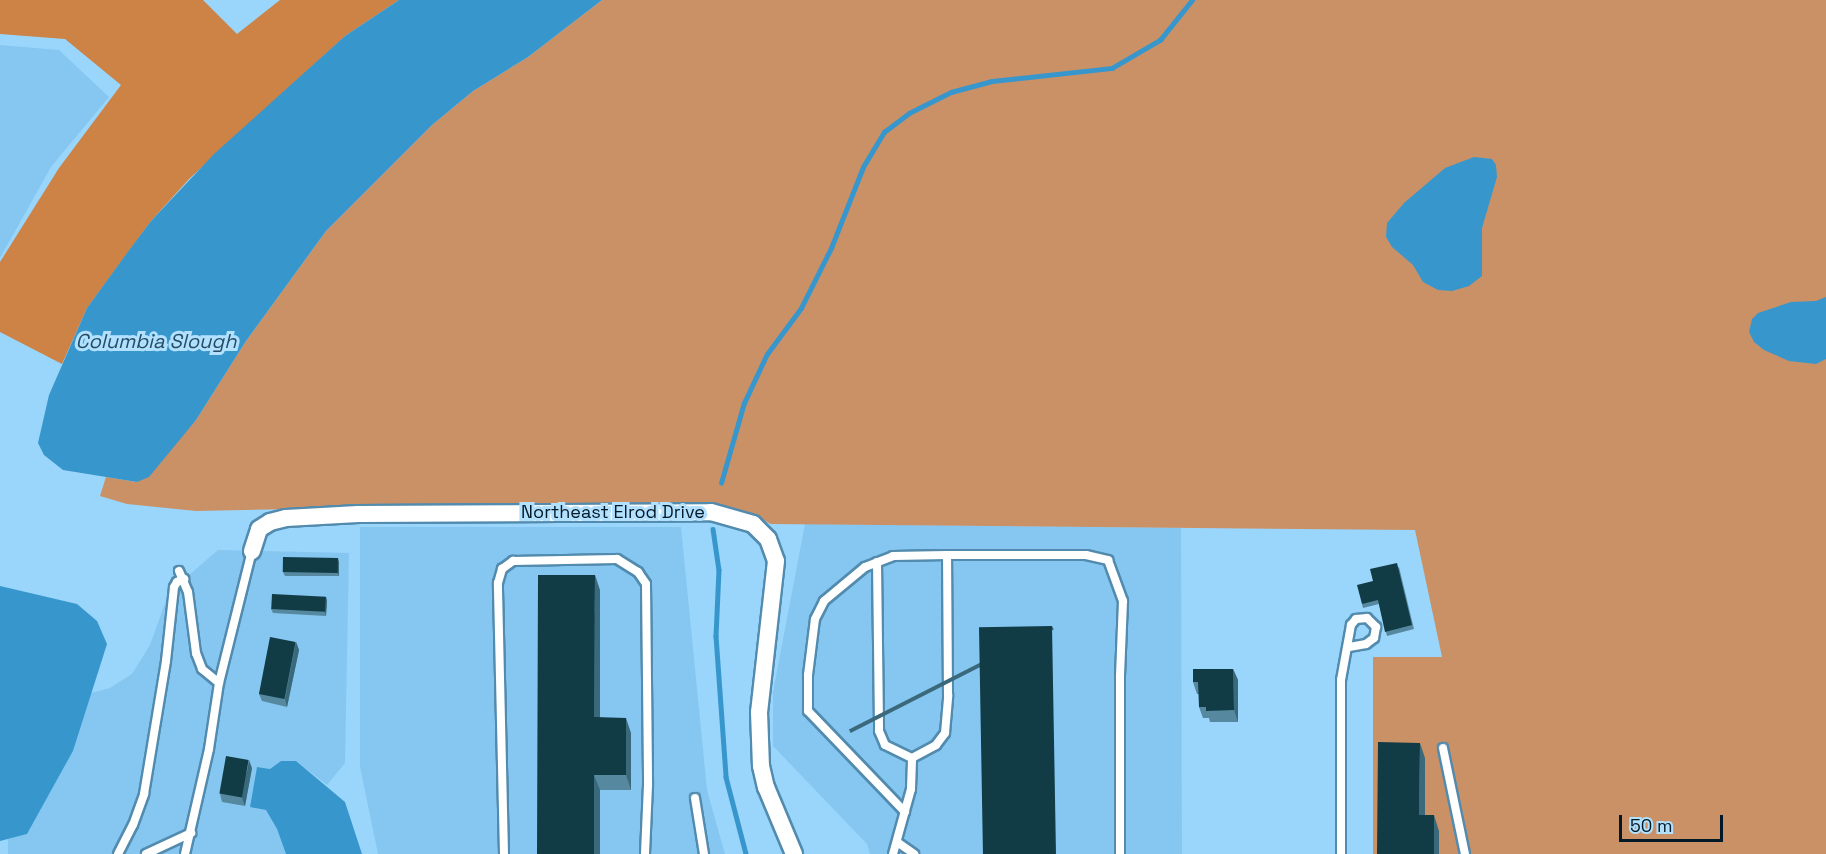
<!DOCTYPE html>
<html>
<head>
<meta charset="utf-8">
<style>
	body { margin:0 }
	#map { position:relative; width:1826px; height:854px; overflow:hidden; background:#9ad5fb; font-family:"Space Grotesk",sans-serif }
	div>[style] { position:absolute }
	.built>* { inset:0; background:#86c7f2 }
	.green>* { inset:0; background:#ca9167 }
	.forest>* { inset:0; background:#cd8246 }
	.water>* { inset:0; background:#3797cd }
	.stream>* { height:4.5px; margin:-2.25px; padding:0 2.25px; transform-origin:2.25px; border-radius:2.25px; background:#3797cd }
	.roads { filter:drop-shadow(2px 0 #528bae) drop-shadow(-2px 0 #528bae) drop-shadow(0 2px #528bae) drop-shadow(0 -2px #528bae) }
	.service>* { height:8px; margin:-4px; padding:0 4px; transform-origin:4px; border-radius:4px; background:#fff }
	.minor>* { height:16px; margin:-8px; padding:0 8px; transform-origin:8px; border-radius:8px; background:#fff }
	.wall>* { inset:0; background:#5688a0 }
	.shaded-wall>* { inset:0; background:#3a697c; transform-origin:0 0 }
	.building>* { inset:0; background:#113b45; transform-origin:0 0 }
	span { translate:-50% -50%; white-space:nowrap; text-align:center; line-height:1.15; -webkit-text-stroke:6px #b2e0ff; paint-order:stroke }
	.street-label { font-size:18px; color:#021927 }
	.water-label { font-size:20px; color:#254d64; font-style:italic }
	.scale { position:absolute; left:1619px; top:815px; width:104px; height:27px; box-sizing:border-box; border:3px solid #021927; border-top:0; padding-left:8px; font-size:18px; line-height:21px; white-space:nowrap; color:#021927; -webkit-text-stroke:4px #b2e0ff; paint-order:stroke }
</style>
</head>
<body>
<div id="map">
	<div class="built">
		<i style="clip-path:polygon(0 45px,59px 50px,109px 97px,51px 167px,0 258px)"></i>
		<i style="clip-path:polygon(805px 524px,1181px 528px,1182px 854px,870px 854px,867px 844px,773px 746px,773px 692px)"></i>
		<i style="clip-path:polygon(360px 527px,681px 527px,707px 790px,725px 854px,378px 854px,360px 767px)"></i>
		<i style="clip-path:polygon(218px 550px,349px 553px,345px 763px,327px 785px,296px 761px,281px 761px,270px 769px,257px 768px,266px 810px,277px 829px,286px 854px,8px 854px,8px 839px,27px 834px,73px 751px,91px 693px,110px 688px,132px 674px,150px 645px,173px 581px,188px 576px)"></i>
	</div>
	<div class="green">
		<i style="clip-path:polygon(602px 0,1826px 0,1826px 854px,1373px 854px,1373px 657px,1442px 657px,1415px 530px,771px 524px,751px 514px,712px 506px,539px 504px,196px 511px,127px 504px,100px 496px,106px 477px,137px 482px,196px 420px,246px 341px,326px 231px,432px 125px,473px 91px,528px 57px)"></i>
	</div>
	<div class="forest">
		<i style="clip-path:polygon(0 0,203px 0,237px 34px,280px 0,399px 0,345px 36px,189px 179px,151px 221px,87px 308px,62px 364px,0 332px,0 262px,59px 168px,121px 85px,65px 39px,0 34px)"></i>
	</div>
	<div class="water">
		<i style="clip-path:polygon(399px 0,602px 0,528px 57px,473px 91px,432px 125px,326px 231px,246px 341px,196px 420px,149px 477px,137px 482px,63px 470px,44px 455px,38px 443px,49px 395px,87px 308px,127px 253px,151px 221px,214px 154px,345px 36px)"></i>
		<i style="clip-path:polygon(1474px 157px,1492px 159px,1496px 165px,1497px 177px,1482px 228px,1482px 276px,1469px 286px,1452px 291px,1438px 290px,1423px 282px,1413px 265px,1392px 247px,1386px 237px,1387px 223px,1404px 203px,1445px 168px)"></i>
		<i style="clip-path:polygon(1826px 297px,1826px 359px,1816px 364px,1789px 361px,1764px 350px,1754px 342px,1749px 332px,1752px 319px,1758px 313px,1791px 302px,1816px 301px)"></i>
		<i style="clip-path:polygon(0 586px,77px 604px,97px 621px,107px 644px,73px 751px,27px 834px,0 841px)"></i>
		<i style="clip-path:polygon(281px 761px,296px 761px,345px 802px,362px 854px,286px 854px,277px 829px,266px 810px,250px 807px,257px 767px,270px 769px)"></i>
	</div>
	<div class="stream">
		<i style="left:721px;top:483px;width:83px;rotate:-74deg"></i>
		<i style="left:744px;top:403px;width:54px;rotate:-64.9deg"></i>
		<i style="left:767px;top:354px;width:57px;rotate:-53.5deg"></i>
		<i style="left:801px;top:308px;width:67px;rotate:-63.4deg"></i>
		<i style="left:831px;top:248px;width:87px;rotate:-68.4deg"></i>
		<i style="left:863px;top:167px;width:41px;rotate:-59deg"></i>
		<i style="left:884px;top:132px;width:31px;rotate:-37deg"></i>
		<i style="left:909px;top:113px;width:47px;rotate:-26.6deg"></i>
		<i style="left:951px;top:92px;width:42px;rotate:-15deg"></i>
		<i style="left:992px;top:81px;width:121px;rotate:-6.2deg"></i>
		<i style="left:1112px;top:68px;width:56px;rotate:-30.3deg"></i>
		<i style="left:1160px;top:40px;width:51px;rotate:-51.3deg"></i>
		<i style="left:713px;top:529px;width:41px;rotate:81.7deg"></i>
		<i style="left:719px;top:570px;width:66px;rotate:92.6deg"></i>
		<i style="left:716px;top:636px;width:141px;rotate:85.9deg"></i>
		<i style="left:726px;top:777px;width:80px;rotate:75.4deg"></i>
	</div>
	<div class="roads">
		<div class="service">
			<i style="left:877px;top:562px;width:169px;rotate:89.3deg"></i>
			<i style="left:879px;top:731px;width:15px;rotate:67deg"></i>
			<i style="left:885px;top:745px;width:30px;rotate:26deg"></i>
			<i style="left:179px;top:571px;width:23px;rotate:67deg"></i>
			<i style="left:188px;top:592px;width:62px;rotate:82.5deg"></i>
			<i style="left:196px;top:653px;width:17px;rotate:69deg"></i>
			<i style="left:202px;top:669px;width:22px;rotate:39deg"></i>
			<i style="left:1443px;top:748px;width:108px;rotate:78.3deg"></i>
			<i style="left:695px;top:798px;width:57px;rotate:80.9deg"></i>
			<i style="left:905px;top:812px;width:140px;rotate:-133.8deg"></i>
			<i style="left:808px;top:711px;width:36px;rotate:-90deg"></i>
			<i style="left:808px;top:675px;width:56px;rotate:-82.9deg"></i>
			<i style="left:815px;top:619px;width:20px;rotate:-63deg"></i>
			<i style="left:824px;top:601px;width:53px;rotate:-39.7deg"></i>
			<i style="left:865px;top:567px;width:30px;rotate:-21deg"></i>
			<i style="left:893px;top:556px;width:54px;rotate:-1.1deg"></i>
			<i style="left:897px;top:842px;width:21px;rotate:35deg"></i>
			<i style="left:118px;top:854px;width:33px;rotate:-63deg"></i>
			<i style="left:133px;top:825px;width:33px;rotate:-70deg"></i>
			<i style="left:144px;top:794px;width:135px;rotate:-80.6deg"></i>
			<i style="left:166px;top:661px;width:74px;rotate:-83.8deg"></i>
			<i style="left:174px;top:587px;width:6px;rotate:-59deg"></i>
			<i style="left:177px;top:582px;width:8px;rotate:-23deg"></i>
			<i style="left:146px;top:854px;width:50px;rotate:-25deg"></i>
			<i style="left:185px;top:854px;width:108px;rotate:-77.1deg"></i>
			<i style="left:209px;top:749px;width:67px;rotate:-81.4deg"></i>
			<i style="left:219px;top:683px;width:136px;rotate:-76deg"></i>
			<i style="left:504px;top:854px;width:271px;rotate:-91.3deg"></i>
			<i style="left:498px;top:583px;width:15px;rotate:-74deg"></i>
			<i style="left:502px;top:569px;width:14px;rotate:-36deg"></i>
			<i style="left:513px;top:561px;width:104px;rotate:-1.1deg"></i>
			<i style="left:617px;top:559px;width:25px;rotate:32deg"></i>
			<i style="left:638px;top:572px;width:14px;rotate:56deg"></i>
			<i style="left:646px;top:584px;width:201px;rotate:89.4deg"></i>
			<i style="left:648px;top:785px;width:69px;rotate:92.5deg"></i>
			<i style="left:893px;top:854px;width:67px;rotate:-74.5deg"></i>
			<i style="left:911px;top:789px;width:31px;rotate:-88deg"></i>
			<i style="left:912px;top:758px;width:27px;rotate:-28deg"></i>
			<i style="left:936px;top:745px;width:15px;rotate:-53deg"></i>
			<i style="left:945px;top:733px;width:38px;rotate:-85deg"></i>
			<i style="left:948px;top:695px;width:140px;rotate:-90.4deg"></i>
			<i style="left:947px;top:555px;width:139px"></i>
			<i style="left:1086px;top:555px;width:23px;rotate:13deg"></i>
			<i style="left:1108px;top:560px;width:44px;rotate:69.9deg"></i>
			<i style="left:1123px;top:601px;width:75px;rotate:92.3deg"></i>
			<i style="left:1120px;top:676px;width:178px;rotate:90deg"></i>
			<i style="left:1341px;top:854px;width:174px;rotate:-90deg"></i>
			<i style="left:1341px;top:680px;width:56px;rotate:-79.7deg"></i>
			<i style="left:1351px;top:625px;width:8px;rotate:-50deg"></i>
			<i style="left:1356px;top:619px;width:11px;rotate:-5deg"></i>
			<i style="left:1367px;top:618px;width:13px;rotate:45deg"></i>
			<i style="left:1376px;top:627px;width:11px;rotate:100deg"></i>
			<i style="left:1374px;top:638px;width:10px;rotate:143deg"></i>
			<i style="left:1366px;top:644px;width:17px;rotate:170deg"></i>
		</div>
		<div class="minor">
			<i style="left:252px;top:551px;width:23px;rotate:-72deg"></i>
			<i style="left:259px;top:529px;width:13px;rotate:-32deg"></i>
			<i style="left:270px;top:522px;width:16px;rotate:-14deg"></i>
			<i style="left:286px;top:518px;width:72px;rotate:-3.2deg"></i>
			<i style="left:358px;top:514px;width:353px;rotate:-0.3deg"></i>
			<i style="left:711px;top:512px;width:44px;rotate:15.9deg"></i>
			<i style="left:753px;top:524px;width:21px;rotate:45deg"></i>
			<i style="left:768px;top:539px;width:23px;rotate:70deg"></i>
			<i style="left:776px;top:561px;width:152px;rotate:96.4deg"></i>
			<i style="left:759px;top:712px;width:54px;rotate:87.9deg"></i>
			<i style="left:761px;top:766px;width:22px;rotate:77deg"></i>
			<i style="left:766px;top:787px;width:73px;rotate:67.3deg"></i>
		</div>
	</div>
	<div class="wall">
		<i style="clip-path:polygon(339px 562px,339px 576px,285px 576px,283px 572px)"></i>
		<i style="clip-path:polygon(1399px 567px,1414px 629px,1387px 636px,1379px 604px,1363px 608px,1362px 604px,1373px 581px)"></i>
		<i style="clip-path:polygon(600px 590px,600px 717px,631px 733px,631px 790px,600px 790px,600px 854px,537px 854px)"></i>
		<i style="clip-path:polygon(326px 597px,327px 601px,326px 616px,273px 613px,271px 609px)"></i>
		<i style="clip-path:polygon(296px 642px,299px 650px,287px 707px,262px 701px,259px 694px)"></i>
		<i style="clip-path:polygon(1233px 669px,1238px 680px,1238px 722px,1210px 722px,1209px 718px,1203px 718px,1199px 707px,1199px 694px,1197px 694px,1193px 682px)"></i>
		<i style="clip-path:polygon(252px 768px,245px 806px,222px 802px,220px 794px)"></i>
	</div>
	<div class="shaded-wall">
		<i style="clip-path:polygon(338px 558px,339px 562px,339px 576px,337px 572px)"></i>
		<i style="clip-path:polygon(595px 575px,600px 590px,600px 732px,594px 717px)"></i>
		<i style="clip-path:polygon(326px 597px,327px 601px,326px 616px,325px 612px)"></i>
		<i style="left:1052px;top:626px;width:4px;height:228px;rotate:63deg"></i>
		<i style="clip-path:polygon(296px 642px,299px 650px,287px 707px,285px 699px)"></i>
		<i style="clip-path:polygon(1233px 669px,1238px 680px,1238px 722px,1234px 710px)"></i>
		<i style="clip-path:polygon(626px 718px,631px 733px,631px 790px,626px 775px)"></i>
		<i style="clip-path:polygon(1420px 743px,1425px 758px,1425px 831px,1419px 815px)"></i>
		<i style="clip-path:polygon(249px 760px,252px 768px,245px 806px,242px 798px)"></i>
		<i style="clip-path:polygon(594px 775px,600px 790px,600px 854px,594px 854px)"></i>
		<i style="clip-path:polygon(1434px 815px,1439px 831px,1439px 854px,1434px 854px)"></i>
	</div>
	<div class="building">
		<i style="left:283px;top:557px;width:55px;height:15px;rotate:1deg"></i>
		<i style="clip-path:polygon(1397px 563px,1412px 625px,1385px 632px,1378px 600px,1362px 604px,1357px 585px,1373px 581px,1370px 569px)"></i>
		<i style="clip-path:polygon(538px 575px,595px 575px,594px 717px,626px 718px,626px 775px,594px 775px,594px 854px,537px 854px)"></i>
		<i style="left:272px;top:594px;width:54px;height:15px;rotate:3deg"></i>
		<i style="left:1052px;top:626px;width:228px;height:73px;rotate:89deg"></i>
		<i style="left:270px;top:637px;width:26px;height:58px;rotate:11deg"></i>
		<i style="clip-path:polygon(1193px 669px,1233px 669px,1234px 710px,1206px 711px,1206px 707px,1199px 707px,1198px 682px,1193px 682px)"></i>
		<i style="clip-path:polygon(1378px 742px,1420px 743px,1419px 815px,1434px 815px,1434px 854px,1377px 854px)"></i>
		<i style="left:226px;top:756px;width:23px;height:38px;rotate:10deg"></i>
	</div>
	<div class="street-label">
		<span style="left:613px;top:512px">Northeast Elrod Drive</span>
	</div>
	<div class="water-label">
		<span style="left:156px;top:341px">Columbia Slough</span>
	</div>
	<div class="scale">50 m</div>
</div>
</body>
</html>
